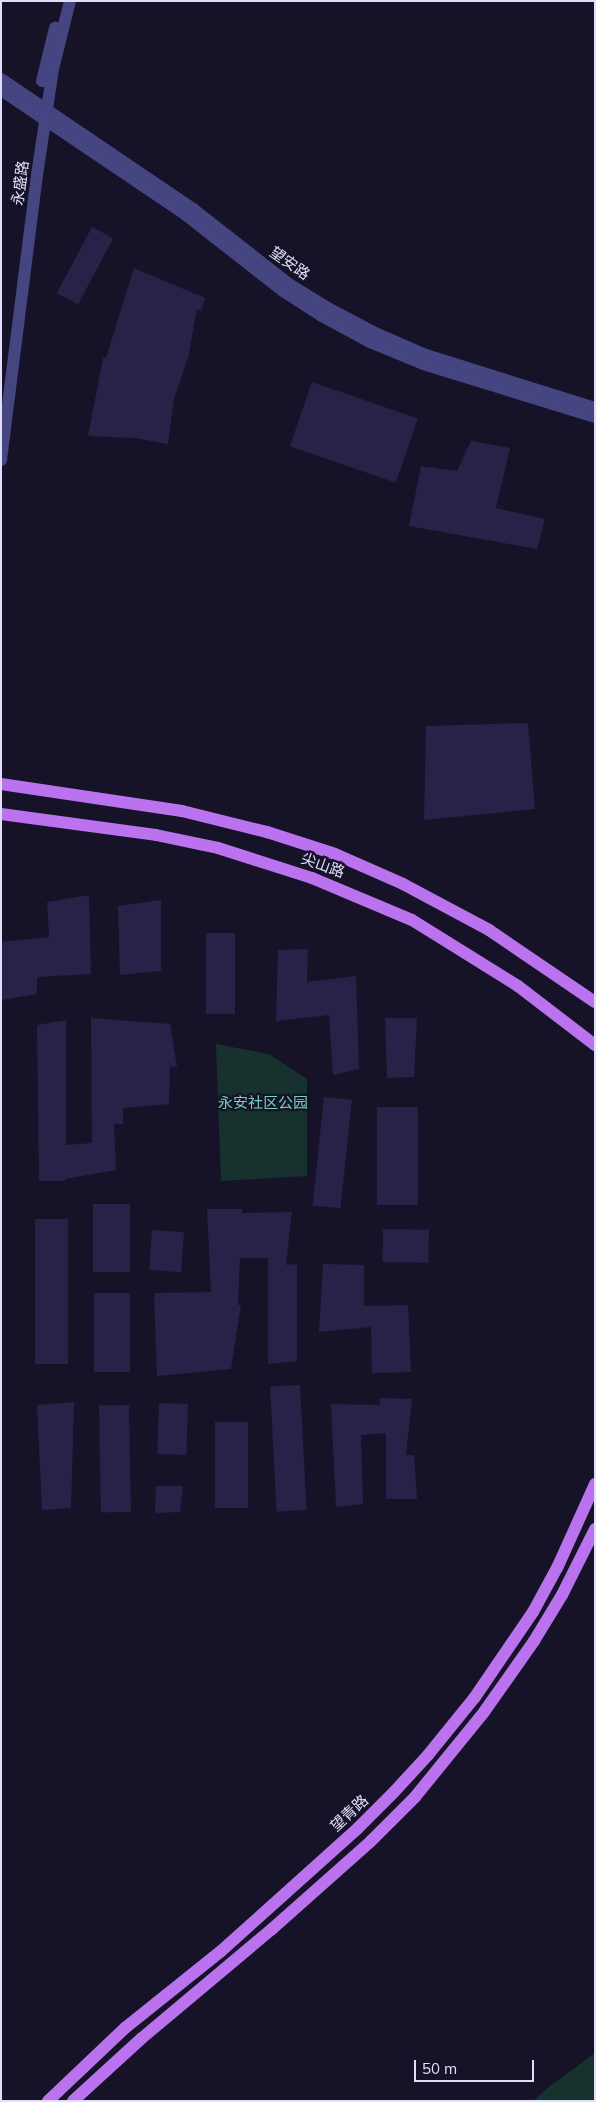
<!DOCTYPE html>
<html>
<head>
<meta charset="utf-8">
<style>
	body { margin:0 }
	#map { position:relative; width:596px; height:2102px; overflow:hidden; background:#161328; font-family:Mulish,"Noto Sans SC",sans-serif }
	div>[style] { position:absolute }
	.green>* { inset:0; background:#17312f }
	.building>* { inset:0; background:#272247; transform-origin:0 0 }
	.minor>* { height:12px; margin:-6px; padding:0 6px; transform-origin:6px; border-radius:6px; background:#444581 }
	.major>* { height:12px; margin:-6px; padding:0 6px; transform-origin:6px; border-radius:6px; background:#ba72ef }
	span { translate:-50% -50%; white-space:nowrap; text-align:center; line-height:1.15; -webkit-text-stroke:4.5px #161328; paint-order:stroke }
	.street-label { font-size:15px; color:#e0defb }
	.park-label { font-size:15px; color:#71d4b6 }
	.frame { position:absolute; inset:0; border:2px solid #e0defb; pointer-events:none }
	.scale { position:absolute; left:414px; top:2060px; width:120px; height:22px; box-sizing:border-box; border:2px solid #e0defb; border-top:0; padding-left:6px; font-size:15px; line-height:18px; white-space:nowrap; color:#e0defb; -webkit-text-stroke:4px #161328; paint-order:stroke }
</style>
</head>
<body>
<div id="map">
	<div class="green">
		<i style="clip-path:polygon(216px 1044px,269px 1054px,307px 1079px,307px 1176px,221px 1181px)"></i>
		<i style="clip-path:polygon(595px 2053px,595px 2101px,533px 2101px,550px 2086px)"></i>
	</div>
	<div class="building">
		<i style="left:92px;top:227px;width:24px;height:75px;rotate:28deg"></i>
		<i style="clip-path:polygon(134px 268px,205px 298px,201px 311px,197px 309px,188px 358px,174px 399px,168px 444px,135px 438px,88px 436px,103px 358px,106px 358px)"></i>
		<i style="left:312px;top:382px;width:112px;height:68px;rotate:19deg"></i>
		<i style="clip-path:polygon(471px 441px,510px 448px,496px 508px,545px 519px,537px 549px,409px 526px,421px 466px,457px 471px)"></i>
		<i style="clip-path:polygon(528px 723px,535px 809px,424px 820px,426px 726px)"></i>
		<i style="clip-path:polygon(89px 895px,91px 974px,37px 977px,37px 994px,1px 1000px,1px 942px,49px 937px,47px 902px)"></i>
		<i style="clip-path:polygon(161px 900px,161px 971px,120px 975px,118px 906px)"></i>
		<i style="left:235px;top:933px;width:81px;height:29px;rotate:90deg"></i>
		<i style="clip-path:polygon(308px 949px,307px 982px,356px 976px,359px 1069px,333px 1075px,329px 1015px,276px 1021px,278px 950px)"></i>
		<i style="clip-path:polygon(91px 1018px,170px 1024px,177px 1067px,170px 1066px,169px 1104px,123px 1108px,123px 1124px,114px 1124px,116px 1170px,65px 1179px,65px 1181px,39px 1181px,37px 1025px,66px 1020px,66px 1145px,92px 1143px)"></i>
		<i style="clip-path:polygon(385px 1018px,417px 1018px,414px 1077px,387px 1078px)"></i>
		<i style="left:324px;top:1097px;width:28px;height:109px;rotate:6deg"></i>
		<i style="left:418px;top:1107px;width:98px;height:41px;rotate:90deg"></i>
		<i style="left:130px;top:1204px;width:68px;height:37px;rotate:90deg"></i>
		<i style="clip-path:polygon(207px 1209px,242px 1209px,242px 1213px,292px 1212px,286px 1265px,297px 1264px,297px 1361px,268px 1364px,268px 1258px,240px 1258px,238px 1305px,241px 1305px,231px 1369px,157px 1376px,154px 1293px,211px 1292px)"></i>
		<i style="left:35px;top:1219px;width:33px;height:145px"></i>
		<i style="left:383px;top:1229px;width:46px;height:33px;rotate:1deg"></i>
		<i style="left:152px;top:1230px;width:32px;height:40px;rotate:4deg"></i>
		<i style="clip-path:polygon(323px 1264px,364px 1265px,364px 1306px,408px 1305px,411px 1372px,372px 1373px,371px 1327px,319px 1332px)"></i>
		<i style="left:130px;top:1293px;width:79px;height:36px;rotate:90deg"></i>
		<i style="left:300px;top:1385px;width:125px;height:30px;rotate:87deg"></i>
		<i style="clip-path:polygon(380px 1398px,412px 1399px,406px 1455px,414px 1455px,417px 1499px,386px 1499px,386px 1433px,361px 1435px,363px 1504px,336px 1507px,331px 1404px,380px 1405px)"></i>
		<i style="clip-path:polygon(74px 1402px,71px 1508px,42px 1510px,37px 1405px)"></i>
		<i style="left:159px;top:1403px;width:29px;height:51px;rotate:2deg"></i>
		<i style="left:129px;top:1405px;width:107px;height:30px;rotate:89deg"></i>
		<i style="left:215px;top:1422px;width:33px;height:86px"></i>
		<i style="clip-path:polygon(156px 1486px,183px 1486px,180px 1512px,155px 1513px)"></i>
	</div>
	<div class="minor">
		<i style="left:1px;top:79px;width:232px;rotate:34.1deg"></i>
		<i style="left:193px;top:209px;width:122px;rotate:38deg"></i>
		<i style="left:289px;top:284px;width:46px;rotate:31.6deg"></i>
		<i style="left:328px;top:308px;width:53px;rotate:28deg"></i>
		<i style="left:375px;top:333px;width:56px;rotate:23.3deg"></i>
		<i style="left:426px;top:355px;width:177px;rotate:17.4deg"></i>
		<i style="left:42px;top:81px;width:55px;rotate:-76.2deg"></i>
		<i style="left:1px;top:90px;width:223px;rotate:34deg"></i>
		<i style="left:186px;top:215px;width:123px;rotate:38.1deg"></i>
		<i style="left:283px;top:291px;width:46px;rotate:32.7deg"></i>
		<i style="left:322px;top:316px;width:55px;rotate:28.4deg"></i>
		<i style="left:370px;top:342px;width:57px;rotate:22.5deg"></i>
		<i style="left:423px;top:364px;width:180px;rotate:17.1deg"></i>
		<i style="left:1px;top:460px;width:287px;rotate:-82.8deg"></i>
		<i style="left:37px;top:175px;width:107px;rotate:-81.4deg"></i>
		<i style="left:53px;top:69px;width:70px;rotate:-76deg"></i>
	</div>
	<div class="major">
		<i style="left:1px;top:784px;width:183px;rotate:8.5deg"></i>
		<i style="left:182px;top:811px;width:88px;rotate:13.9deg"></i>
		<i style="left:267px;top:832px;width:71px;rotate:17.9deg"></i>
		<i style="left:335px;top:854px;width:74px;rotate:23.8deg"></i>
		<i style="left:403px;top:884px;width:98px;rotate:28.1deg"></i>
		<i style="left:489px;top:930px;width:128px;rotate:34.2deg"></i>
		<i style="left:1px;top:814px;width:156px;rotate:7.7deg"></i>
		<i style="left:156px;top:835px;width:63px;rotate:11.8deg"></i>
		<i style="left:218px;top:848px;width:99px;rotate:17.7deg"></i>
		<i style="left:312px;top:878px;width:108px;rotate:22.8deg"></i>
		<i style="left:412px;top:920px;width:125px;rotate:31.9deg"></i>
		<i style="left:518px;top:986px;width:97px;rotate:37.5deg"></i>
		<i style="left:48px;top:2101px;width:106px;rotate:-43.5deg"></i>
		<i style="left:125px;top:2028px;width:122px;rotate:-38.7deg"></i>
		<i style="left:220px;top:1952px;width:186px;rotate:-41.9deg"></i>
		<i style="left:358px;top:1828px;width:51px;rotate:-45deg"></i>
		<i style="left:394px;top:1792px;width:50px;rotate:-47.4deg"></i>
		<i style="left:428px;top:1755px;width:75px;rotate:-51deg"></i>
		<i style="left:475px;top:1697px;width:103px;rotate:-55.7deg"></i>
		<i style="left:533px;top:1612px;width:52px;rotate:-61.5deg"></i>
		<i style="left:558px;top:1566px;width:90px;rotate:-65.7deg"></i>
		<i style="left:73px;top:2101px;width:93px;rotate:-42.4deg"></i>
		<i style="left:142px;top:2038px;width:170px;rotate:-40deg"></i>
		<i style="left:272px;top:1929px;width:132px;rotate:-41.6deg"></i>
		<i style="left:371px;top:1841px;width:62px;rotate:-45deg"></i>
		<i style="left:415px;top:1797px;width:109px;rotate:-50.9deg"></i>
		<i style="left:484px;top:1712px;width:87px;rotate:-54.8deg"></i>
		<i style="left:534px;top:1641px;width:54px;rotate:-58.7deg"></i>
		<i style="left:562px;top:1595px;width:74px;rotate:-63.4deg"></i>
	</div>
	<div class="street-label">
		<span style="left:20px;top:183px;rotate:-82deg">永盛路</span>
		<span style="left:290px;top:263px;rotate:35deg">望安路</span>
		<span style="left:323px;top:865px;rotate:20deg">尖山路</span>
		<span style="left:349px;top:1813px;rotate:-43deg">望青路</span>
	</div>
	<div class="park-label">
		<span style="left:263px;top:1103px">永安社区公园</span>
	</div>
	<div class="frame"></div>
	<div class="scale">50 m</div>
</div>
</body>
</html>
